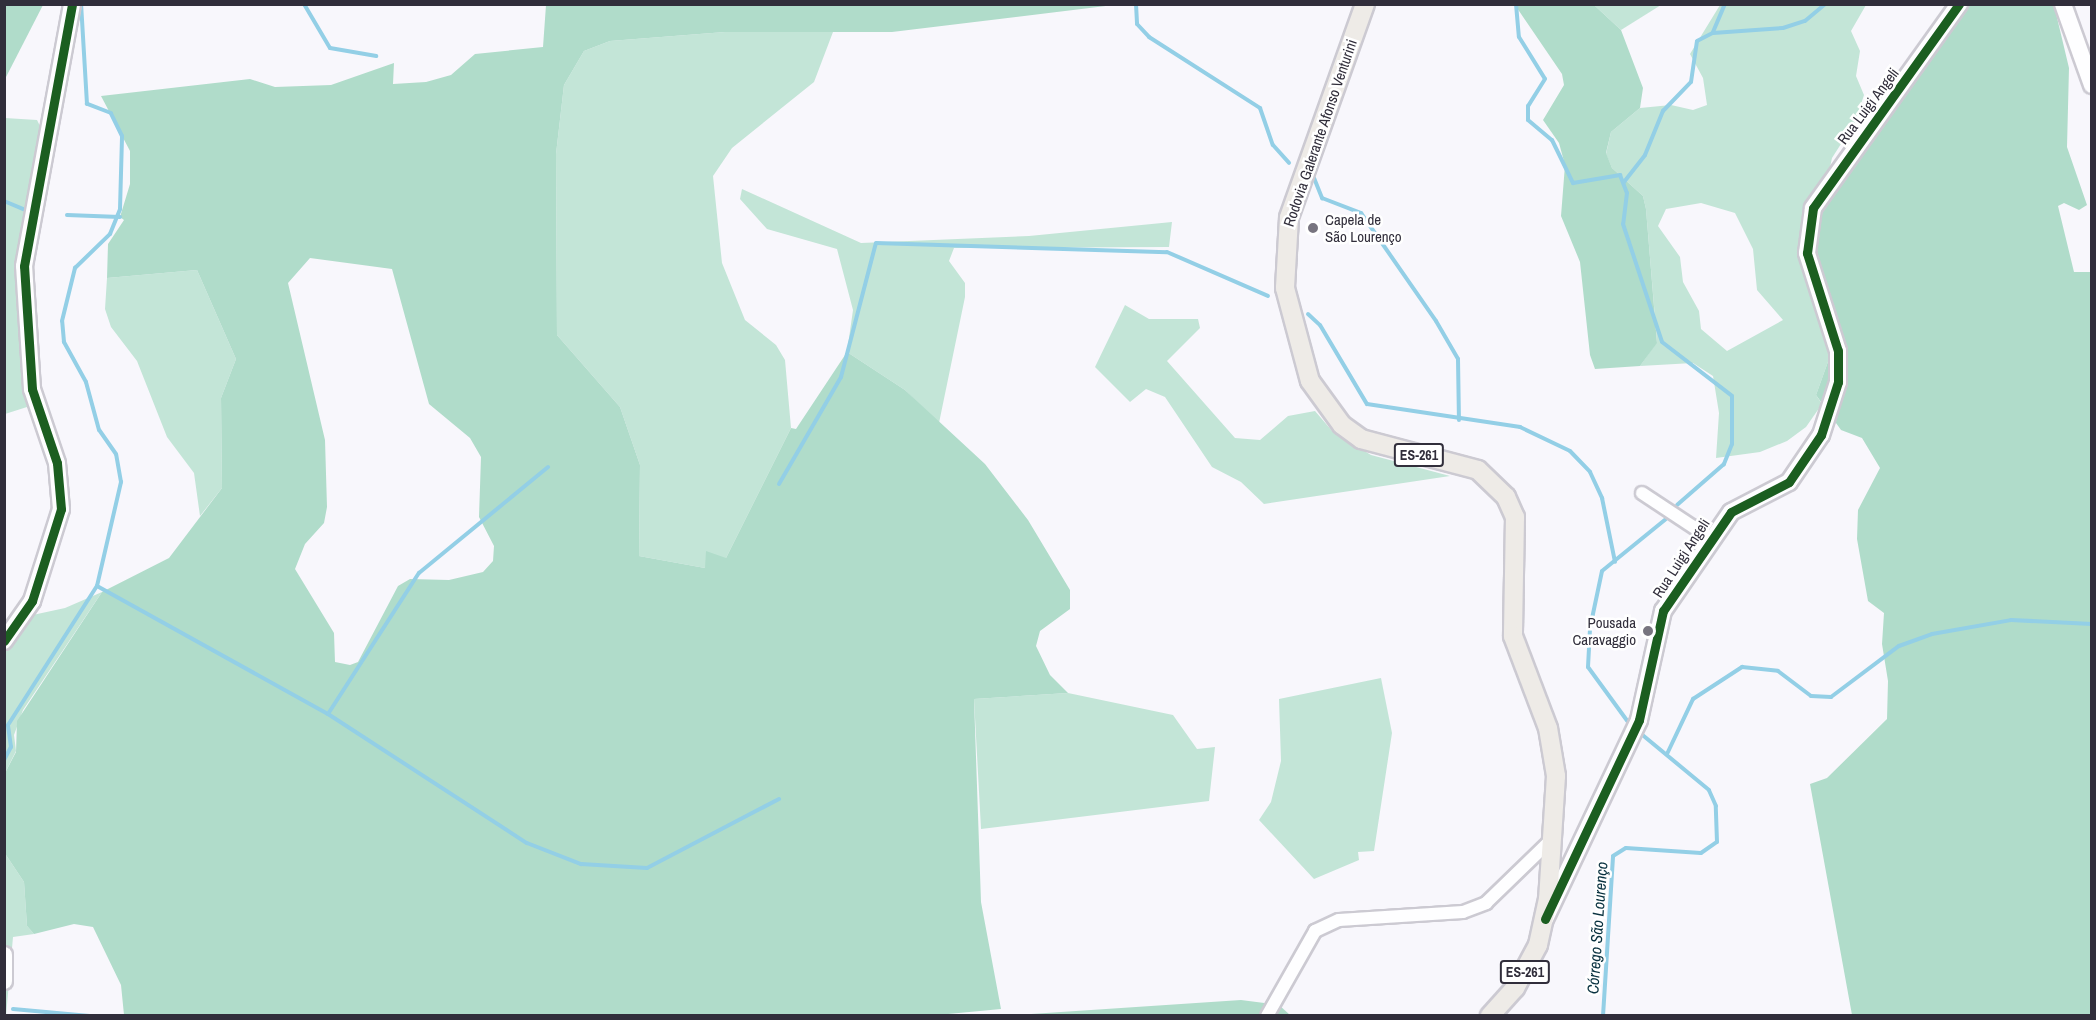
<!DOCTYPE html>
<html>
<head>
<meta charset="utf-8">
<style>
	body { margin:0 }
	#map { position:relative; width:2096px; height:1020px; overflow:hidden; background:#f8f7fc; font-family:"Archivo Narrow",sans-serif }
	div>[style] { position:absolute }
	.green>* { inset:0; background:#c3e5d7 }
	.forest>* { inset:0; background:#b0dcca }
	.stream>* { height:4px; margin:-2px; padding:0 2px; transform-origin:2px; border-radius:2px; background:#93cfe6 }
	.roads { filter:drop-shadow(2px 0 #cccad2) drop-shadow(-2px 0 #cccad2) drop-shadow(0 2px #cccad2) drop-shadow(0 -2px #cccad2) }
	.street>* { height:12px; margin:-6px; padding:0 6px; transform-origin:6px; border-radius:6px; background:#fefeff }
	.secondary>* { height:16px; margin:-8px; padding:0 8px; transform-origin:8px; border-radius:8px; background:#fefeff }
	.primary>* { height:18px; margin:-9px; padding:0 9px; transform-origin:9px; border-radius:9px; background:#eeebe7 }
	.cycleway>* { height:9px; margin:-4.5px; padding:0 4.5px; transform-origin:4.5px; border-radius:4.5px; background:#1b5e20 }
	.dots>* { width:16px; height:16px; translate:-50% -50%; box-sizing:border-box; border:3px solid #fff; border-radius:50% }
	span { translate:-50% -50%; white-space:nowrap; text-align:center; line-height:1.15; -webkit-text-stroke:5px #fff; paint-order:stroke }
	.shield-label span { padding:2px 4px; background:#fff; border:2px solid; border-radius:4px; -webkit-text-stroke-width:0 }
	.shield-label { font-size:14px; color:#312e3b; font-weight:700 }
	.street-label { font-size:15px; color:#312e3b }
	.poi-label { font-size:15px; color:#312e3b }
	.left { translate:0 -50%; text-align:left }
	.right { translate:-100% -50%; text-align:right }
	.water-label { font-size:16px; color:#08313f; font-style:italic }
	.frame { position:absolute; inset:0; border:6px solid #312e3b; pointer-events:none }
</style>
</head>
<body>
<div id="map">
	<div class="green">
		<i style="clip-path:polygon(1594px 5px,1661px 5px,1621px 30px)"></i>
		<i style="clip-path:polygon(evenodd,1720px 5px,1866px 5px,1851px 31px,1860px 51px,1856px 76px,1864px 95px,1855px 122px,1832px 158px,1827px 181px,1834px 345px,1816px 395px,1822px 404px,1806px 427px,1787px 441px,1760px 452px,1716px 458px,1719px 413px,1713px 376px,1693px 363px,1640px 366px,1657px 342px,1646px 209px,1643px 196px,1612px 168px,1606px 154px,1611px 132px,1640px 108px,1671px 105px,1693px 110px,1707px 105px,1703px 78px,1690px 54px,1720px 5px,1701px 203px,1735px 213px,1753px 249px,1757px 290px,1783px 320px,1727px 351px,1701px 329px,1699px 311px,1683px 282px,1680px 257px,1658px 226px,1666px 209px,1701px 203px)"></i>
		<i style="clip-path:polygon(725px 32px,833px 32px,814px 82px,732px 148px,713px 176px,722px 263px,745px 320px,776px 345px,785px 360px,791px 428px,726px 558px,705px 568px,639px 556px,640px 465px,620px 407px,557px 335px,556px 154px,564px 85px,584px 51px,610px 41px)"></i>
		<i style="clip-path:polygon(5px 118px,37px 120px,43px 132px,25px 351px,27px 407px,5px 414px)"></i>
		<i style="clip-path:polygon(742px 189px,861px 243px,1029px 236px,1172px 222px,1169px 247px,954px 248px,949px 261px,965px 283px,965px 297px,939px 423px,905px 390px,847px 352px,853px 310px,837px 249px,767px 229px,740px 199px)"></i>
		<i style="clip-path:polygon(197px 270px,236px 359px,221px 398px,222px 488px,200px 516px,194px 473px,167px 437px,137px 361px,111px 327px,105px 309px,107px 278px)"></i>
		<i style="clip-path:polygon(1125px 305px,1149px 319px,1198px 319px,1200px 328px,1167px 361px,1235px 438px,1260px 440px,1288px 416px,1315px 411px,1333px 432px,1371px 455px,1450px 476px,1264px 504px,1241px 482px,1212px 467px,1165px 397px,1146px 389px,1130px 402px,1095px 367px)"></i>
		<i style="clip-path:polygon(102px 592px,23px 710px,14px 735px,16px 751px,5px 773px,5px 621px,65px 608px)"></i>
		<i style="clip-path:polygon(1381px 678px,1392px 733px,1374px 851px,1358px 852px,1359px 860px,1314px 879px,1259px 820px,1271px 802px,1281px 761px,1279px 699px)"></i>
		<i style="clip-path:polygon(1068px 693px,1173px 715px,1197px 749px,1215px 747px,1209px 801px,981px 829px,974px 699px)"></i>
		<i style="clip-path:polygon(4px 852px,24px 882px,27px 926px,34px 934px,13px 937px,6px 1016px)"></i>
	</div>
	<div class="forest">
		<i style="clip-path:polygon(5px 4px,43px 5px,5px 79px,4px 5px)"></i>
		<i style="clip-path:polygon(evenodd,546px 5px,1114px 5px,892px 32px,725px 32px,610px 41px,584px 51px,564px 85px,556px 154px,557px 335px,620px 407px,640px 465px,639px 556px,705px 568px,706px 551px,726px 558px,791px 428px,796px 429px,847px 352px,905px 390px,985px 464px,1028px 520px,1070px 590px,1070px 609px,1040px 631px,1036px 646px,1050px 675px,1068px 693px,974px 699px,981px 902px,1001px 1009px,927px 1016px,124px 1015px,121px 985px,93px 927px,74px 924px,34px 934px,27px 926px,24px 882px,4px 852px,5px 773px,16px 752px,17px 721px,102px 592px,169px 558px,222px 488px,221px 398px,236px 359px,197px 270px,107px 278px,108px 244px,124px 220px,120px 217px,130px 184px,130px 151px,101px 96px,250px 79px,275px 87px,331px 85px,394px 63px,393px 84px,426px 82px,451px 75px,475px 54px,543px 47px,546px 5px,310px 258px,392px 269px,429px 404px,470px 438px,481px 457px,479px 517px,494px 546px,493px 561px,483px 572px,449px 580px,410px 579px,398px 586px,358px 662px,350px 665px,335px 662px,334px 633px,295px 569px,305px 544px,324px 523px,327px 507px,325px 440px,288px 283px,310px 258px)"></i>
		<i style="clip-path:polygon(1515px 5px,1594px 5px,1621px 30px,1643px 88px,1640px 108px,1611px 132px,1606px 153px,1612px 168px,1643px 196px,1646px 209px,1657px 343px,1640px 366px,1595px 369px,1590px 355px,1580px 262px,1561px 216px,1565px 165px,1559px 143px,1543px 120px,1564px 85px,1562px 74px)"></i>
		<i style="clip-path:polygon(1951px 5px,2054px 5px,2069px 68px,2067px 147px,2087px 205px,2079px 210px,2064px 203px,2058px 206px,2074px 272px,2092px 272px,2091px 1015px,1852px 1015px,1810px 784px,1827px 778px,1887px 719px,1888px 681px,1882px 644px,1884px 613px,1868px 601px,1857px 539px,1858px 510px,1880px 468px,1862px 438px,1841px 430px,1816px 395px,1834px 345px,1812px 225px)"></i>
		<i style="clip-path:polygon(1241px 1000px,1279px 1005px,1290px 1015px,1000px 1016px)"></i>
	</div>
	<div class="stream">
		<i style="left:304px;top:4px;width:51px;rotate:59.4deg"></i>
		<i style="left:330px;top:48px;width:47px;rotate:9.9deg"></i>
		<i style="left:1136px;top:4px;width:20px;rotate:87deg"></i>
		<i style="left:1137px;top:24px;width:18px;rotate:47deg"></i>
		<i style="left:1149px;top:37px;width:132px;rotate:32.6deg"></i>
		<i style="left:1260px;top:108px;width:39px;rotate:71deg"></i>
		<i style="left:1273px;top:145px;width:24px;rotate:48deg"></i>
		<i style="left:1516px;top:4px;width:33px;rotate:85deg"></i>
		<i style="left:1519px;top:37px;width:49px;rotate:58.2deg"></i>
		<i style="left:1545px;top:79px;width:32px;rotate:122deg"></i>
		<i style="left:1528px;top:106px;width:14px;rotate:90deg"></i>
		<i style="left:1528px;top:120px;width:31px;rotate:40deg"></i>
		<i style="left:1552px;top:140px;width:48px;rotate:64deg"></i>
		<i style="left:1573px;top:183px;width:48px;rotate:-9.7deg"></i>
		<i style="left:1620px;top:175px;width:19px;rotate:69deg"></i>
		<i style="left:1627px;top:193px;width:31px;rotate:97deg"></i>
		<i style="left:1623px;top:224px;width:124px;rotate:71.7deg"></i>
		<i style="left:1662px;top:342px;width:88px;rotate:37.6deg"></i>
		<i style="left:1732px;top:396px;width:48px;rotate:90deg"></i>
		<i style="left:1732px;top:444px;width:22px;rotate:112deg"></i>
		<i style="left:1724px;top:464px;width:62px;rotate:138.9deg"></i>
		<i style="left:1713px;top:32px;width:30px;rotate:-67deg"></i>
		<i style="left:1314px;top:178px;width:22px;rotate:68deg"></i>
		<i style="left:1322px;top:198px;width:42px;rotate:21deg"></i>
		<i style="left:1361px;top:213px;width:131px;rotate:55.2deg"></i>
		<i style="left:1436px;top:321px;width:44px;rotate:59.9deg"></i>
		<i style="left:1458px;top:359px;width:61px;rotate:89.1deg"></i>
		<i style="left:1624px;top:182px;width:34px;rotate:-52deg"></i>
		<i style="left:1645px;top:155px;width:48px;rotate:-67.8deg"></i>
		<i style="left:1663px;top:111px;width:40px;rotate:-46deg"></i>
		<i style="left:1691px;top:82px;width:41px;rotate:-81.7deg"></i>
		<i style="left:1697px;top:41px;width:18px;rotate:-27deg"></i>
		<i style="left:1713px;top:33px;width:70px;rotate:-4.1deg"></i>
		<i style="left:1783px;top:28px;width:23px;rotate:-18deg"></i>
		<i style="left:1805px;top:21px;width:26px;rotate:-40deg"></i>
		<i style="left:4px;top:201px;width:21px;rotate:23deg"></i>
		<i style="left:67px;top:215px;width:53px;rotate:2.2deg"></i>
		<i style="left:1308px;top:314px;width:16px;rotate:43deg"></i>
		<i style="left:1320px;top:325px;width:92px;rotate:59.3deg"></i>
		<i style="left:1367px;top:404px;width:155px;rotate:8.5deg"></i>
		<i style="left:1520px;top:427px;width:55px;rotate:25.6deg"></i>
		<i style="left:1570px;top:451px;width:29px;rotate:46deg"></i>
		<i style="left:1590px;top:472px;width:29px;rotate:65deg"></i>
		<i style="left:1602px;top:498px;width:65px;rotate:78.5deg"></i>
		<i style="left:779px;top:484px;width:124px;rotate:-59.9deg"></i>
		<i style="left:841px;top:377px;width:138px;rotate:-75.4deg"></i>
		<i style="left:876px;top:243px;width:291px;rotate:1.8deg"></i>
		<i style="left:1167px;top:252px;width:110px;rotate:23.5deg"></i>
		<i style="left:97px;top:586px;width:264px;rotate:29deg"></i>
		<i style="left:328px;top:714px;width:237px;rotate:33deg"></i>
		<i style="left:527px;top:843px;width:58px;rotate:21.3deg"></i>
		<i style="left:581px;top:864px;width:66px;rotate:3.5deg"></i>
		<i style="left:647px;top:868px;width:149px;rotate:-27.6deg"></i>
		<i style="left:328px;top:714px;width:168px;rotate:-57.2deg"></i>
		<i style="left:419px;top:573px;width:167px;rotate:-39.4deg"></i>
		<i style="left:1631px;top:726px;width:73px;rotate:-126.1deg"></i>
		<i style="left:1588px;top:667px;width:39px;rotate:-87deg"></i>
		<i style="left:1590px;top:628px;width:58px;rotate:-78.1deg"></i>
		<i style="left:1602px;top:571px;width:82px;rotate:-39.1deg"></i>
		<i style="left:1667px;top:754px;width:61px;rotate:-64.7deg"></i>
		<i style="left:1693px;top:699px;width:59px;rotate:-33.1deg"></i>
		<i style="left:1742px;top:667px;width:36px;rotate:6deg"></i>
		<i style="left:1778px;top:671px;width:41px;rotate:37.1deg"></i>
		<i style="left:1811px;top:696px;width:20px;rotate:3deg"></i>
		<i style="left:1831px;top:697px;width:85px;rotate:-36.9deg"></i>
		<i style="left:1899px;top:646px;width:35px;rotate:-20deg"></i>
		<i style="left:1932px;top:634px;width:80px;rotate:-10deg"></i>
		<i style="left:2011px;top:620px;width:81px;rotate:2.8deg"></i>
		<i style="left:4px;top:760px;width:15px;rotate:-62deg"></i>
		<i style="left:11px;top:747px;width:22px;rotate:-98deg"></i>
		<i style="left:8px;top:725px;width:165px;rotate:-57.4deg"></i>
		<i style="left:97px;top:586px;width:107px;rotate:-77deg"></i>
		<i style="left:121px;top:482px;width:28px;rotate:-100deg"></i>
		<i style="left:116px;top:454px;width:29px;rotate:-125deg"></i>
		<i style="left:99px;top:430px;width:50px;rotate:-105.2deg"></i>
		<i style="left:86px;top:382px;width:46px;rotate:-118.8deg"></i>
		<i style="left:64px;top:342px;width:21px;rotate:-95deg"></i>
		<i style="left:62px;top:321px;width:55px;rotate:-76.2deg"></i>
		<i style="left:75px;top:268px;width:49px;rotate:-44.2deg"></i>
		<i style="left:110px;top:234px;width:27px;rotate:-68deg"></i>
		<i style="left:120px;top:209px;width:73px;rotate:-88.4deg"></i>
		<i style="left:122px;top:136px;width:25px;rotate:-116deg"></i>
		<i style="left:111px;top:113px;width:26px;rotate:-159deg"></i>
		<i style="left:87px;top:104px;width:100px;rotate:-93.4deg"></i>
		<i style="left:13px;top:1009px;width:77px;rotate:5.2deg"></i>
		<i style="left:1603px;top:1016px;width:160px;rotate:-86.4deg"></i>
		<i style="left:1613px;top:856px;width:15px;rotate:-32deg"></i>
		<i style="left:1626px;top:848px;width:75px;rotate:3.8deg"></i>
		<i style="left:1701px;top:853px;width:19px;rotate:-35deg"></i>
		<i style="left:1717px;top:842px;width:36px;rotate:-92deg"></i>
		<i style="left:1716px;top:806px;width:17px;rotate:-114deg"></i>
		<i style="left:1709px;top:790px;width:91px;rotate:-140.4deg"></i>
	</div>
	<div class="roads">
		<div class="street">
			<i style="left:1642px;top:493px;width:85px;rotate:33.5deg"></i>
			<i style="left:1267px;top:1016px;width:98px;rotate:-60.5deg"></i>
			<i style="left:1315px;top:931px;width:26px;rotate:-25deg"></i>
			<i style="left:1339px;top:920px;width:124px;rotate:-3.7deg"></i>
			<i style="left:1463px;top:912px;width:25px;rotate:-21deg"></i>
			<i style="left:1486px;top:903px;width:92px;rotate:-44.1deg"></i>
		</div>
		<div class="secondary">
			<i style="left:2063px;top:4px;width:86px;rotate:70.3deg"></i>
			<i style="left:4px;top:641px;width:49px;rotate:-55deg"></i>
			<i style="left:32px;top:601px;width:96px;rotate:-72.5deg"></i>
			<i style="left:61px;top:509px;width:46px;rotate:-95deg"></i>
			<i style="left:57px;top:463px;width:78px;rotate:-108.7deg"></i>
			<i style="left:32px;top:389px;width:123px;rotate:-93.7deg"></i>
			<i style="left:24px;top:266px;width:266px;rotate:-79.6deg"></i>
			<i style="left:1545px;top:919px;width:220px;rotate:-64.7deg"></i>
			<i style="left:1639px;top:720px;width:112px;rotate:-77.6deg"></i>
			<i style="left:1663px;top:611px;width:120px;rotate:-55.5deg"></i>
			<i style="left:1731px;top:512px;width:65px;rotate:-27.3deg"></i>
			<i style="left:1789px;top:482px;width:57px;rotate:-55.8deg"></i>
			<i style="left:1821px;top:435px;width:56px;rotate:-72.2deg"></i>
			<i style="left:1838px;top:382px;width:31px;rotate:-90deg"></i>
			<i style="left:1838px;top:351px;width:103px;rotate:-107.6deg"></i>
			<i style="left:1807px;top:253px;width:45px;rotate:-82.4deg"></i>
			<i style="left:1813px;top:208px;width:251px;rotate:-54.4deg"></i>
			<i style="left:4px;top:955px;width:26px;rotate:90deg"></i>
		</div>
		<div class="primary">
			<i style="left:1365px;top:4px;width:227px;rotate:109.6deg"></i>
			<i style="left:1289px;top:218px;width:70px;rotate:93.3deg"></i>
			<i style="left:1285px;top:288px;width:96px;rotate:75deg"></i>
			<i style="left:1310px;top:381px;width:54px;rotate:54deg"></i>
			<i style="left:1342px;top:425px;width:24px;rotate:36deg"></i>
			<i style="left:1361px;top:439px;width:121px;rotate:14.8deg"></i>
			<i style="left:1478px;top:470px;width:39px;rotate:44deg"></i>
			<i style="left:1506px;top:497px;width:22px;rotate:66deg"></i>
			<i style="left:1515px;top:517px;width:119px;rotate:91deg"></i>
			<i style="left:1513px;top:636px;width:98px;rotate:69.2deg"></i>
			<i style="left:1548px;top:728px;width:49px;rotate:80.5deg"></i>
			<i style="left:1556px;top:776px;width:123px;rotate:93.7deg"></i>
			<i style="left:1548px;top:899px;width:47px;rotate:102.3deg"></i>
			<i style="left:1538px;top:945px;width:49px;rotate:118.1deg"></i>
			<i style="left:1515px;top:988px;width:38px;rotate:132deg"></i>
		</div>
	</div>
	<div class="cycleway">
		<i style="left:4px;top:641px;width:49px;rotate:-55deg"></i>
		<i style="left:32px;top:601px;width:96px;rotate:-72.5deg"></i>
		<i style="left:61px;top:509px;width:46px;rotate:-95deg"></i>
		<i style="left:57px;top:463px;width:78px;rotate:-108.7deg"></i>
		<i style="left:32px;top:389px;width:123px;rotate:-93.7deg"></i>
		<i style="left:24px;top:266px;width:266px;rotate:-79.6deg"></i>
		<i style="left:1545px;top:919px;width:220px;rotate:-64.7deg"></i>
		<i style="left:1639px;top:720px;width:112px;rotate:-77.6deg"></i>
		<i style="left:1663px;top:611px;width:120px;rotate:-55.5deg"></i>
		<i style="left:1731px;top:512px;width:65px;rotate:-27.3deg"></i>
		<i style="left:1789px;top:482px;width:57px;rotate:-55.8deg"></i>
		<i style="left:1821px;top:435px;width:56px;rotate:-72.2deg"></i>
		<i style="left:1838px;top:382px;width:31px;rotate:-90deg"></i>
		<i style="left:1838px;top:351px;width:103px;rotate:-107.6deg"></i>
		<i style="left:1807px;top:253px;width:45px;rotate:-82.4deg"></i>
		<i style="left:1813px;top:208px;width:251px;rotate:-54.4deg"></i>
	</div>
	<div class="dots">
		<i style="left:1313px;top:228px;background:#77747f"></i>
		<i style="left:1648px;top:631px;background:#77747f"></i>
	</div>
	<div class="shield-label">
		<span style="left:1419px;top:455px">ES-261</span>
		<span style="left:1525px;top:972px">ES-261</span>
	</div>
	<div class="street-label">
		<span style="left:1868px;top:106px;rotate:-53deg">Rua Luigi Angeli</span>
		<span style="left:1320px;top:133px;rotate:-71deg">Rodovia Galerante Afonso Venturini</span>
		<span style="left:1681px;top:558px;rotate:-57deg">Rua Luigi Angeli</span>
	</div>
	<div class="poi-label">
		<span class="left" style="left:1325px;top:228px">Capela de<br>São Lourenço</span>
		<span class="right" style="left:1636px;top:631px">Pousada<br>Caravaggio</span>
	</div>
	<div class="water-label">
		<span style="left:1597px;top:928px;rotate:-86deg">Córrego São Lourenço</span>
	</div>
	<div class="frame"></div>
</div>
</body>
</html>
